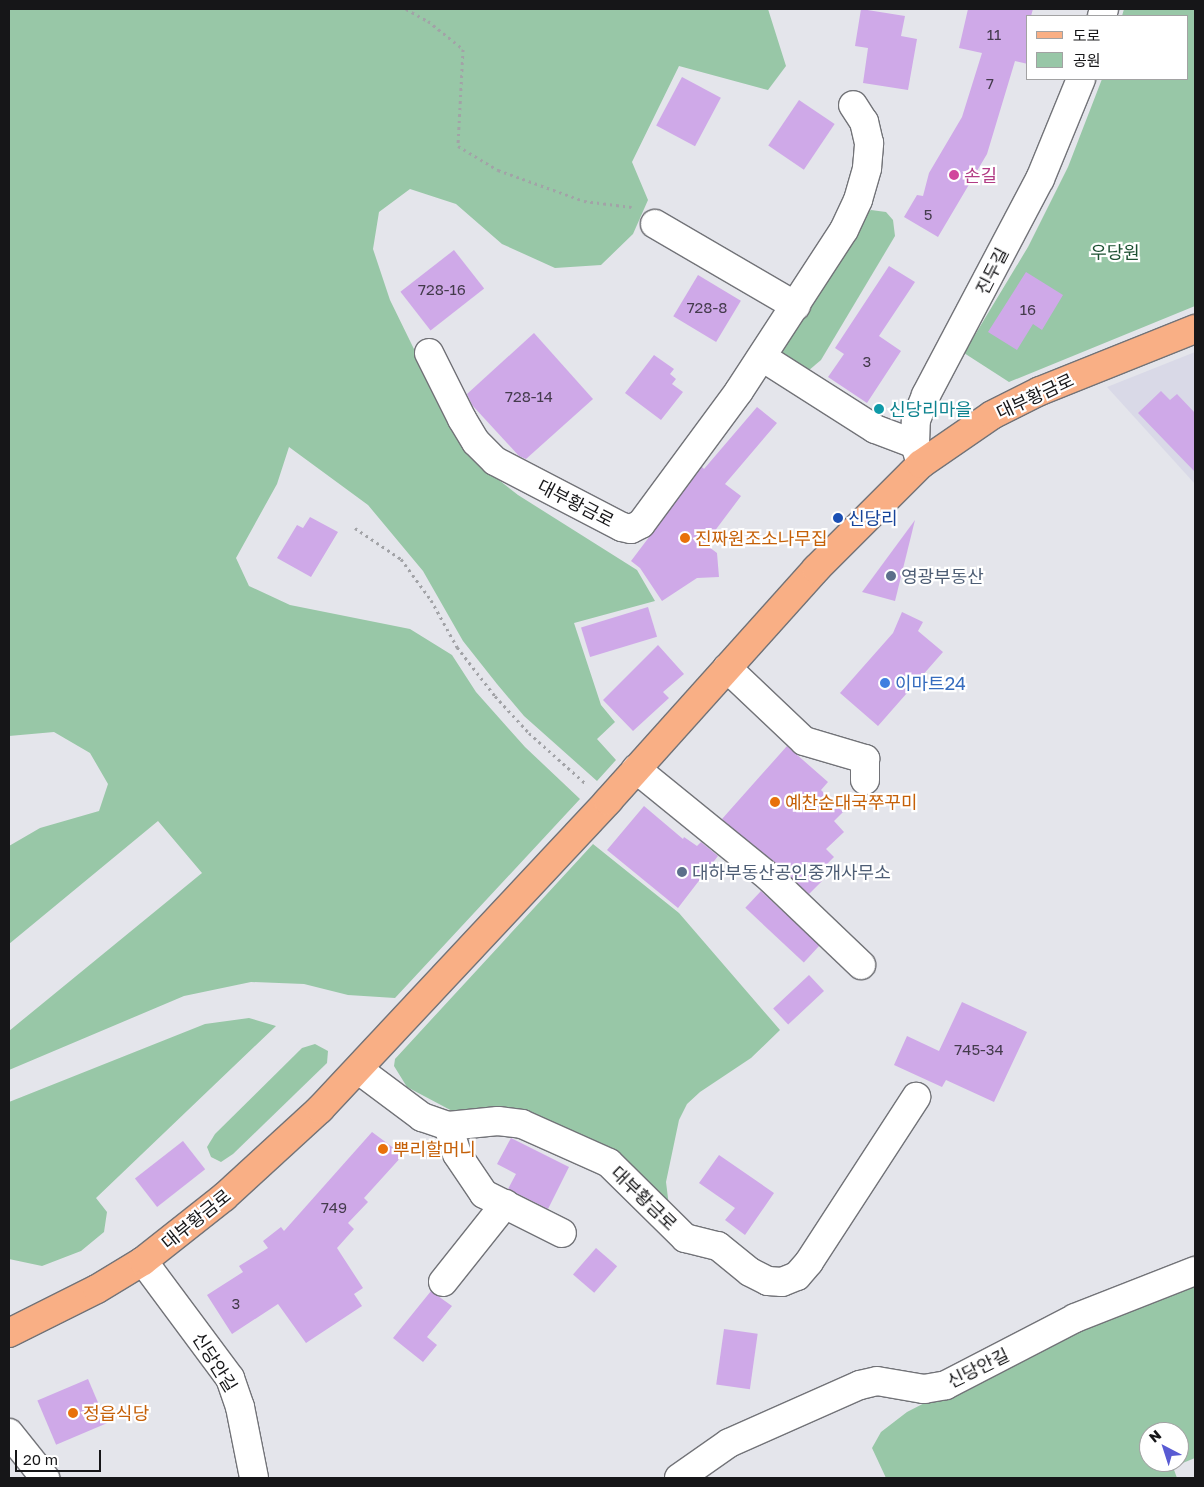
<!DOCTYPE html>
<html>
<head>
<meta charset="utf-8">
<style>
	body { margin:0 }
	#map { position:relative; width:1204px; height:1487px; overflow:hidden; background:#e4e5eb; font-family:"Golos Text","Noto Sans KR",sans-serif }
	div>[style] { position:absolute }
	.built>* { inset:0; background:#d9d9e7 }
	.green>* { inset:0; background:#98c7a7 }
	.building>* { inset:0; background:#cfa9e8; transform-origin:0 0 }
	.path>* { height:3px; margin-top:-1.5px; transform-origin:0; background:repeating-linear-gradient(90deg,#a2a3a7 0 2.5px,transparent 0 6.5px) }
	.roads { filter:drop-shadow(1px 0 #727378) drop-shadow(-1px 0 #727378) drop-shadow(0 1px #727378) drop-shadow(0 -1px #727378) }
	.minor>* { height:28px; margin:-14px; padding:0 14px; transform-origin:14px; border-radius:14px; background:#fff }
	.major>* { height:28px; margin:-14px; padding:0 14px; transform-origin:14px; border-radius:14px; background:#f9af85 }
	.dots>* { width:14px; height:14px; translate:-50% -50%; box-sizing:border-box; border:2px solid #fff; border-radius:50% }
	span { translate:-50% -50%; white-space:nowrap; text-align:center; line-height:1.15; -webkit-text-stroke:4.5px #fff; paint-order:stroke }
	.number-label { font-size:15px; color:#443b4c }
	.number-label span { -webkit-text-stroke-width:0 }
	.hotel-label { font-size:18px; color:#b23c85 }
	.left { translate:0 -50%; text-align:left }
	.park-label { font-size:18px; color:#1c5032 }
	.street-label { font-size:18px; color:#161618 }
	.culture-label { font-size:18px; color:#0d838f }
	.transit-label { font-size:18px; color:#164399 }
	.food-label { font-size:18px; color:#c56008 }
	.service-label { font-size:18px; color:#4e5e75 }
	.shop-label { font-size:18px; color:#366cbe }
	.frame { position:absolute; inset:0; border:10px solid #161618; pointer-events:none }
	.legend { position:absolute; left:1026px; top:15px; width:162px; height:65px; box-sizing:border-box; background:#fff; border:1px solid #a2a2a3; margin:0; padding:6px 9px; list-style:none; font-size:15px; color:#161618 }
	.legend li { display:flex; align-items:center; gap:10px; height:25px }
	.legend b { width:25px; border:1px solid #a2a2a3 }
	.north { position:absolute; left:1139px; top:1422px; width:50px; height:50px; box-sizing:border-box; background:#fff; border:1px solid #a2a2a3; border-radius:50%; rotate:320deg; font-size:14px; font-weight:700; line-height:20px; text-align:center; color:#161618 }
	.north::after { content:''; display:block; margin:auto; width:18px; height:22px; background:#595bd3; clip-path:polygon(50% 0,100% 100%,50% 72%,0 100%) }
	.scale { position:absolute; left:15px; top:1450px; width:86px; height:22px; box-sizing:border-box; border:2px solid #161618; border-top:0; padding-left:6px; font-size:15px; line-height:18px; white-space:nowrap; color:#161618; -webkit-text-stroke:4px #fff; paint-order:stroke }
</style>
</head>
<body>
<div id="map">
	<div class="built">
		<i style="clip-path:polygon(1195px 352px,1195px 484px,1107px 387px)"></i>
	</div>
	<div class="green">
		<i style="clip-path:polygon(9px 9px,768px 9px,786px 66px,768px 90px,679px 66px,632px 162px,648px 200px,633px 234px,601px 265px,555px 268px,502px 244px,456px 204px,410px 189px,379px 212px,373px 249px,390px 300px,455px 433px,476px 462px,518px 495px,637px 570px,655px 601px,574px 623px,601px 705px,615px 722px,597px 739px,616px 760px,597px 781px,524px 716px,497px 684px,463px 641px,423px 571px,368px 505px,289px 447px,277px 484px,236px 558px,249px 586px,290px 605px,410px 629px,452px 655px,476px 692px,525px 747px,580px 799px,395px 998px,348px 995px,304px 984px,251px 982px,184px 996px,9px 1070px,9px 1031px,202px 873px,158px 821px,9px 944px,9px 846px,40px 828px,99px 811px,108px 784px,90px 753px,54px 732px,9px 736px)"></i>
		<i style="clip-path:polygon(1124px 9px,1195px 9px,1195px 306px,1009px 382px,964px 353px,1028px 247px,1068px 167px,1102px 79px,1188px 79px,1188px 16px,1122px 16px)"></i>
		<i style="clip-path:polygon(871px 210px,886px 212px,893px 220px,895px 236px,821px 360px,808px 371px,785px 367px,779px 348px,859px 219px)"></i>
		<i style="clip-path:polygon(593px 844px,679px 913px,780px 1030px,751px 1058px,700px 1092px,687px 1104px,679px 1120px,666px 1182px,669px 1206px,644px 1178px,616px 1154px,456px 1113px,407px 1087px,394px 1066px,395px 1059px)"></i>
		<i style="clip-path:polygon(249px 1018px,276px 1026px,96px 1198px,107px 1212px,104px 1232px,81px 1251px,42px 1266px,9px 1259px,9px 1102px,205px 1024px)"></i>
		<i style="clip-path:polygon(315px 1044px,328px 1051px,327px 1063px,233px 1154px,221px 1162px,211px 1157px,207px 1147px,215px 1134px,302px 1048px)"></i>
		<i style="clip-path:polygon(evenodd,1195px 1277px,1195px 1458px,1173px 1467px,1177px 1478px,886px 1478px,872px 1448px,881px 1432px,907px 1412px,1080px 1323px,1195px 1277px,1149px 1432px,1179px 1432px,1179px 1462px,1149px 1462px,1149px 1432px)"></i>
	</div>
	<div class="building">
		<i style="clip-path:polygon(861px 9px,905px 16px,901px 36px,917px 39px,908px 90px,863px 83px,868px 48px,855px 46px)"></i>
		<i style="clip-path:polygon(968px 9px,1033px 9px,1031px 16px,1028px 16px,1028px 64px,1015px 61px,987px 154px,938px 237px,904px 217px,917px 195px,923px 196px,929px 173px,962px 117px,982px 53px,959px 48px)"></i>
		<i style="left:682px;top:77px;width:44px;height:55px;rotate:28deg"></i>
		<i style="left:799px;top:100px;width:43px;height:55px;rotate:34deg"></i>
		<i style="left:454px;top:250px;width:49px;height:68px;rotate:52deg"></i>
		<i style="clip-path:polygon(889px 266px,915px 282px,879px 336px,901px 351px,867px 403px,828px 377px,844px 354px,835px 348px)"></i>
		<i style="clip-path:polygon(1026px 272px,1063px 295px,1042px 330px,1033px 324px,1017px 350px,988px 332px)"></i>
		<i style="left:698px;top:275px;width:50px;height:48px;rotate:31deg"></i>
		<i style="clip-path:polygon(534px 333px,593px 399px,526px 459px,519px 456px,472px 405px,467px 394px)"></i>
		<i style="clip-path:polygon(654px 355px,674px 369px,670px 374px,676px 379px,672px 384px,683px 392px,661px 420px,625px 393px)"></i>
		<i style="clip-path:polygon(1161px 391px,1170px 400px,1177px 394px,1195px 413px,1195px 472px,1138px 413px)"></i>
		<i style="clip-path:polygon(757px 407px,777px 423px,725px 484px,741px 496px,705px 544px,717px 553px,719px 577px,697px 578px,662px 601px,640px 568px,631px 561px,702px 467px,704px 469px)"></i>
		<i style="clip-path:polygon(310px 517px,338px 532px,311px 577px,277px 558px,297px 525px,303px 528px)"></i>
		<i style="clip-path:polygon(915px 520px,895px 601px,862px 592px)"></i>
		<i style="left:648px;top:607px;width:31px;height:70px;rotate:73deg"></i>
		<i style="clip-path:polygon(902px 612px,923px 622px,918px 631px,943px 652px,878px 726px,840px 693px,893px 633px)"></i>
		<i style="clip-path:polygon(658px 645px,684px 674px,663px 692px,669px 698px,633px 731px,603px 700px)"></i>
		<i style="clip-path:polygon(787px 746px,828px 782px,821px 790px,843px 812px,834px 821px,844px 832px,826px 849px,834px 857px,817px 874px,823px 880px,809px 894px,722px 819px)"></i>
		<i style="clip-path:polygon(644px 806px,683px 839px,684px 837px,697px 846px,701px 842px,718px 856px,678px 908px,607px 850px)"></i>
		<i style="left:761px;top:891px;width:80px;height:23px;rotate:43deg"></i>
		<i style="left:809px;top:975px;width:22px;height:49px;rotate:47deg"></i>
		<i style="clip-path:polygon(962px 1002px,1027px 1032px,994px 1102px,946px 1080px,942px 1087px,894px 1065px,907px 1036px,939px 1051px)"></i>
		<i style="clip-path:polygon(372px 1132px,403px 1155px,364px 1198px,368px 1202px,348px 1223px,354px 1229px,337px 1248px,363px 1288px,354px 1294px,362px 1306px,306px 1343px,278px 1304px,232px 1334px,207px 1295px,243px 1272px,239px 1266px,268px 1248px,263px 1241px,281px 1227px,284px 1231px)"></i>
		<i style="clip-path:polygon(511px 1138px,569px 1167px,548px 1209px,508px 1189px,516px 1174px,497px 1164px)"></i>
		<i style="left:183px;top:1141px;width:36px;height:61px;rotate:52deg"></i>
		<i style="clip-path:polygon(719px 1155px,774px 1193px,745px 1235px,725px 1220px,735px 1208px,699px 1183px)"></i>
		<i style="left:596px;top:1248px;width:28px;height:35px;rotate:41deg"></i>
		<i style="clip-path:polygon(431px 1291px,452px 1306px,427px 1337px,437px 1345px,423px 1362px,393px 1338px)"></i>
		<i style="left:724px;top:1329px;width:34px;height:56px;rotate:8deg"></i>
		<i style="left:88px;top:1379px;width:48px;height:55px;rotate:67deg"></i>
	</div>
	<div class="path">
		<i style="left:406px;top:9px;width:25px;rotate:29deg"></i>
		<i style="left:428px;top:21px;width:45px;rotate:38.7deg"></i>
		<i style="left:463px;top:49px;width:97px;rotate:93deg"></i>
		<i style="left:458px;top:146px;width:47px;rotate:31deg"></i>
		<i style="left:498px;top:170px;width:91px;rotate:19.8deg"></i>
		<i style="left:584px;top:201px;width:48px;rotate:7.1deg"></i>
		<i style="left:355px;top:528px;width:55px;rotate:34deg"></i>
		<i style="left:401px;top:559px;width:51px;rotate:53.8deg"></i>
		<i style="left:431px;top:600px;width:54px;rotate:61deg"></i>
		<i style="left:457px;top:647px;width:62px;rotate:52.2deg"></i>
		<i style="left:495px;top:696px;width:50px;rotate:47.4deg"></i>
		<i style="left:529px;top:733px;width:76px;rotate:41.8deg"></i>
	</div>
	<div class="roads">
		<div class="minor">
			<i style="left:1102px;top:16px;width:7px;rotate:-74deg"></i>
			<i style="left:655px;top:224px;width:163px;rotate:30.2deg"></i>
			<i style="left:429px;top:353px;width:74px;rotate:63.4deg"></i>
			<i style="left:462px;top:419px;width:27px;rotate:59deg"></i>
			<i style="left:476px;top:442px;width:27px;rotate:45deg"></i>
			<i style="left:495px;top:461px;width:143px;rotate:27.5deg"></i>
			<i style="left:622px;top:527px;width:9px;rotate:13deg"></i>
			<i style="left:631px;top:529px;width:11px;rotate:-27deg"></i>
			<i style="left:641px;top:524px;width:165px;rotate:-53.6deg"></i>
			<i style="left:739px;top:391px;width:192px;rotate:-56.9deg"></i>
			<i style="left:844px;top:230px;width:33px;rotate:-65deg"></i>
			<i style="left:858px;top:200px;width:33px;rotate:-74deg"></i>
			<i style="left:867px;top:168px;width:25px;rotate:-85deg"></i>
			<i style="left:869px;top:143px;width:22px;rotate:-103deg"></i>
			<i style="left:864px;top:122px;width:20px;rotate:-123deg"></i>
			<i style="left:762px;top:357px;width:134px;rotate:32.5deg"></i>
			<i style="left:875px;top:429px;width:43px;rotate:20.6deg"></i>
			<i style="left:921px;top:464px;width:21px;rotate:-107deg"></i>
			<i style="left:915px;top:444px;width:24px;rotate:-88deg"></i>
			<i style="left:916px;top:420px;width:27px;rotate:-68deg"></i>
			<i style="left:926px;top:395px;width:244px;rotate:-62.2deg"></i>
			<i style="left:1040px;top:179px;width:108px;rotate:-67.7deg"></i>
			<i style="left:727px;top:668px;width:106px;rotate:43.5deg"></i>
			<i style="left:804px;top:741px;width:64px;rotate:16.4deg"></i>
			<i style="left:865px;top:759px;width:21px;rotate:90deg"></i>
			<i style="left:636px;top:769px;width:173px;rotate:39.1deg"></i>
			<i style="left:770px;top:878px;width:126px;rotate:43.7deg"></i>
			<i style="left:359px;top:1070px;width:79px;rotate:36.7deg"></i>
			<i style="left:422px;top:1117px;width:28px;rotate:19deg"></i>
			<i style="left:448px;top:1126px;width:50px;rotate:-5.7deg"></i>
			<i style="left:498px;top:1121px;width:24px;rotate:7deg"></i>
			<i style="left:522px;top:1124px;width:95px;rotate:24.1deg"></i>
			<i style="left:609px;top:1163px;width:107px;rotate:44.6deg"></i>
			<i style="left:685px;top:1238px;width:34px;rotate:14deg"></i>
			<i style="left:718px;top:1246px;width:41px;rotate:39.1deg"></i>
			<i style="left:750px;top:1272px;width:20px;rotate:27deg"></i>
			<i style="left:768px;top:1281px;width:14px;rotate:4deg"></i>
			<i style="left:782px;top:1282px;width:16px;rotate:-22deg"></i>
			<i style="left:797px;top:1276px;width:18px;rotate:-49deg"></i>
			<i style="left:809px;top:1262px;width:197px;rotate:-57deg"></i>
			<i style="left:448px;top:1126px;width:29px;rotate:72deg"></i>
			<i style="left:457px;top:1154px;width:48px;rotate:56deg"></i>
			<i style="left:484px;top:1194px;width:87px;rotate:26.6deg"></i>
			<i style="left:143px;top:1261px;width:146px;rotate:53.4deg"></i>
			<i style="left:230px;top:1378px;width:31px;rotate:71deg"></i>
			<i style="left:240px;top:1407px;width:72px;rotate:78.8deg"></i>
			<i style="left:443px;top:1282px;width:100px;rotate:-51.5deg"></i>
			<i style="left:9px;top:1433px;width:58px;rotate:51.3deg"></i>
			<i style="left:679px;top:1478px;width:61px;rotate:-35deg"></i>
			<i style="left:729px;top:1443px;width:143px;rotate:-23.9deg"></i>
			<i style="left:860px;top:1385px;width:17px;rotate:-13deg"></i>
			<i style="left:877px;top:1381px;width:48px;rotate:9.7deg"></i>
			<i style="left:924px;top:1389px;width:22px;rotate:-10deg"></i>
			<i style="left:946px;top:1385px;width:145px;rotate:-27.4deg"></i>
			<i style="left:1075px;top:1318px;width:129px;rotate:-21.4deg"></i>
		</div>
		<div class="major">
			<i style="left:9px;top:1333px;width:98px;rotate:-26.6deg"></i>
			<i style="left:97px;top:1289px;width:54px;rotate:-31.3deg"></i>
			<i style="left:143px;top:1261px;width:103px;rotate:-38.3deg"></i>
			<i style="left:224px;top:1197px;width:130px;rotate:-42.5deg"></i>
			<i style="left:320px;top:1109px;width:422px;rotate:-46.9deg"></i>
			<i style="left:608px;top:801px;width:312px;rotate:-48.1deg"></i>
			<i style="left:816px;top:569px;width:148px;rotate:-45deg"></i>
			<i style="left:921px;top:464px;width:86px;rotate:-34.6deg"></i>
			<i style="left:992px;top:415px;width:54px;rotate:-26.6deg"></i>
			<i style="left:1040px;top:391px;width:167px;rotate:-21.8deg"></i>
		</div>
	</div>
	<div class="dots">
		<i style="left:954px;top:175px;background:#d1479c"></i>
		<i style="left:879px;top:409px;background:#0f9aa8"></i>
		<i style="left:838px;top:518px;background:#1a4fb4"></i>
		<i style="left:685px;top:538px;background:#e8710a"></i>
		<i style="left:891px;top:576px;background:#5c6f8a"></i>
		<i style="left:885px;top:683px;background:#3f7fe0"></i>
		<i style="left:775px;top:802px;background:#e8710a"></i>
		<i style="left:682px;top:872px;background:#5c6f8a"></i>
		<i style="left:383px;top:1149px;background:#e8710a"></i>
		<i style="left:73px;top:1413px;background:#e8710a"></i>
	</div>
	<div class="number-label">
		<span style="left:994px;top:35px">11</span>
		<span style="left:990px;top:84px">7</span>
		<span style="left:928px;top:215px">5</span>
		<span style="left:442px;top:290px">728-16</span>
		<span style="left:707px;top:308px">728-8</span>
		<span style="left:1028px;top:310px">16</span>
		<span style="left:867px;top:362px">3</span>
		<span style="left:529px;top:397px">728-14</span>
		<span style="left:979px;top:1050px">745-34</span>
		<span style="left:334px;top:1208px">749</span>
		<span style="left:236px;top:1304px">3</span>
	</div>
	<div class="hotel-label">
		<span class="left" style="left:964px;top:175px">손길</span>
	</div>
	<div class="park-label">
		<span style="left:1115px;top:252px">우당원</span>
	</div>
	<div class="street-label">
		<span style="left:992px;top:271px;rotate:-63deg">진두길</span>
		<span style="left:1035px;top:396px;rotate:-25deg">대부황금로</span>
		<span style="left:576px;top:503px;rotate:27deg">대부황금로</span>
		<span style="left:644px;top:1198px;rotate:44deg">대부황금로</span>
		<span style="left:196px;top:1219px;rotate:-39deg">대부황금로</span>
		<span style="left:215px;top:1362px;rotate:58deg">신당안길</span>
		<span style="left:978px;top:1368px;rotate:-26deg">신당안길</span>
	</div>
	<div class="culture-label">
		<span class="left" style="left:889px;top:409px">신당리마을</span>
	</div>
	<div class="transit-label">
		<span class="left" style="left:848px;top:518px">신당리</span>
	</div>
	<div class="food-label">
		<span class="left" style="left:695px;top:538px">진짜원조소나무집</span>
		<span class="left" style="left:785px;top:802px">예찬순대국쭈꾸미</span>
		<span class="left" style="left:393px;top:1149px">뿌리할머니</span>
		<span class="left" style="left:83px;top:1413px">정읍식당</span>
	</div>
	<div class="service-label">
		<span class="left" style="left:901px;top:576px">영광부동산</span>
		<span class="left" style="left:692px;top:872px">대하부동산공인중개사무소</span>
	</div>
	<div class="shop-label">
		<span class="left" style="left:895px;top:683px">이마트24</span>
	</div>
	<div class="frame"></div>
	<ul class="legend">
	<li><b style="height:6px;background:#f9af85"></b>도로</li>
	<li><b style="height:14px;background:#98c7a7"></b>공원</li>
	</ul>
	<div class="north">N</div>
	<div class="scale">20 m</div>
</div>
</body>
</html>
